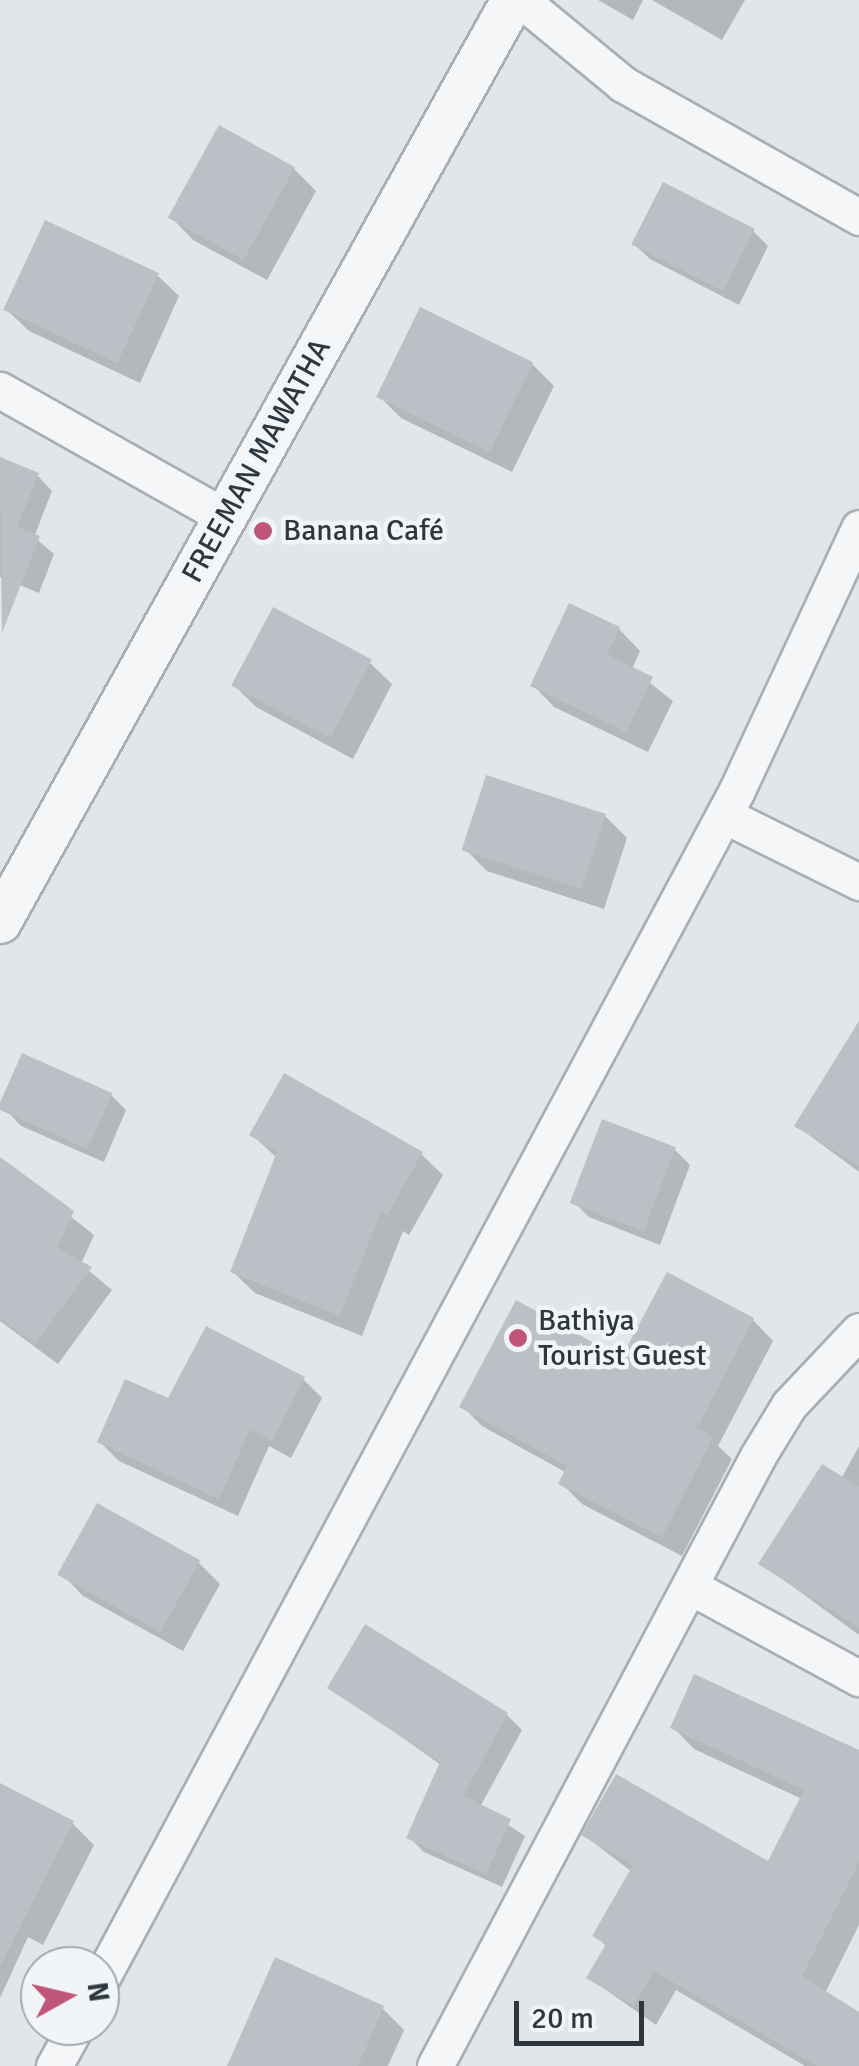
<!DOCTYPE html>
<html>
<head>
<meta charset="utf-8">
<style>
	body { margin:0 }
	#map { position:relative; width:859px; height:2066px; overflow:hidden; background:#e2e6e9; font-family:Signika,sans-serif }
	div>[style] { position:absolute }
	.shadow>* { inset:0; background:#0003 }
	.building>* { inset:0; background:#bac0c5; transform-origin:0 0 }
	.roads { filter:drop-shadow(2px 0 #a8aeb3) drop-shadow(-2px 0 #a8aeb3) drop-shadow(0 2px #a8aeb3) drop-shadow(0 -2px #a8aeb3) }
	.minor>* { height:35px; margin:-17.5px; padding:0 17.5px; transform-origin:17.5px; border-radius:17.5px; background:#f5f6f8 }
	.tertiary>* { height:42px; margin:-21px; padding:0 21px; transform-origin:21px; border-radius:21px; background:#f5f6f8 }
	.dots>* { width:28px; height:28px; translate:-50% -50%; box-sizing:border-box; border:5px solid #f2f5f7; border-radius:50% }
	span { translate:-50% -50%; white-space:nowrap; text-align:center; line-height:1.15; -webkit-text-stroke:9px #f2f5f7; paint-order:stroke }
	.street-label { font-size:30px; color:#2c373f }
	.poi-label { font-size:30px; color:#2c373f }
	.left { translate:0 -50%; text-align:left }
	.north { position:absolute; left:20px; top:1946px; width:100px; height:100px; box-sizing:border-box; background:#f2f5f7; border:2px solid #a3a9ad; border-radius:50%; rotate:82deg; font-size:28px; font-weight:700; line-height:40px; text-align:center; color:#2c373f }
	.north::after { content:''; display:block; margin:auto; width:35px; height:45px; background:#bf567a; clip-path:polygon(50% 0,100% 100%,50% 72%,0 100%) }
	.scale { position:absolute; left:514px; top:2001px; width:130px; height:45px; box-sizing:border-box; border:5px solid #2c373f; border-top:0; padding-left:12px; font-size:30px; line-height:35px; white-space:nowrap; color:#2c373f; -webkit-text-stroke:8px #f2f5f7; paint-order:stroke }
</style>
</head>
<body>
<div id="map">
	<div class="shadow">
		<i style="clip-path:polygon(598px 0,643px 0,633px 20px)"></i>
		<i style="clip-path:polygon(652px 0,745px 0,722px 40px)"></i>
		<i style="clip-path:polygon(220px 128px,294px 169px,316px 191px,267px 280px,193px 240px,172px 218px)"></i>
		<i style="clip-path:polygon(753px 231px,768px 246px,739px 305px,650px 259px,634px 244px)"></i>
		<i style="clip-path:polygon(157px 275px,179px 296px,140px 383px,29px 331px,7px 310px)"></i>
		<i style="clip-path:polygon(532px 364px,554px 386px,512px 472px,401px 418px,380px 397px)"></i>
		<i style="clip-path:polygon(0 460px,37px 475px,52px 491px,34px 537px,54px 554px,39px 593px,0 577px)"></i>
		<i style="clip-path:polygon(619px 629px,640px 651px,632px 669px,673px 701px,648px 752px,554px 707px,533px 685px)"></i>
		<i style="clip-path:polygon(370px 663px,392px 684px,353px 759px,256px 707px,234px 685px)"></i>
		<i style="clip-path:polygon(605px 816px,627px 838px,604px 909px,487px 871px,465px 849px)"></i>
		<i style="clip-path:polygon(859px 1026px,859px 1172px,797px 1126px)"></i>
		<i style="clip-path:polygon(111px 1095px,126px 1110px,104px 1162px,21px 1126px,6px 1110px)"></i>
		<i style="clip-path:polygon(252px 1135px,421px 1154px,443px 1175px,409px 1235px,403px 1231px,362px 1336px,255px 1293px,233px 1272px,277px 1158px)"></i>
		<i style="clip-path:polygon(675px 1150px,690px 1165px,660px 1245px,589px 1217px,574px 1202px)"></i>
		<i style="clip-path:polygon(0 1160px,94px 1235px,81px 1264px,112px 1290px,58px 1364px,0 1321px)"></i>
		<i style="clip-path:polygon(753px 1320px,773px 1341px,718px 1446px,732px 1459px,682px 1556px,582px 1504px,561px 1483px,567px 1473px,482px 1426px,462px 1406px)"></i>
		<i style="clip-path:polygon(303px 1379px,322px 1398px,291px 1458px,269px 1446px,238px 1516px,119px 1461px,100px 1442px,169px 1401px)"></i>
		<i style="clip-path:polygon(859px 1446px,859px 1635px,762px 1564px,841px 1479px)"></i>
		<i style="clip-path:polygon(198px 1562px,220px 1584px,183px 1651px,83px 1596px,62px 1574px)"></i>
		<i style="clip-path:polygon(331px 1687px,507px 1715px,522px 1730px,480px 1807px,525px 1836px,502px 1887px,424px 1852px,409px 1837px,441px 1765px)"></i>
		<i style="clip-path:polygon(673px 1727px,859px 1753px,859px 1925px,825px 1993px,859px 2015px,859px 2066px,805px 2066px,676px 1990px,656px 2025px,589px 1978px,607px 1947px,595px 1935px,632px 1872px,584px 1835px,769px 1865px,802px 1799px,694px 1749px)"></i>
		<i style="clip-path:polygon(0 1786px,72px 1823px,94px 1845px,43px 1945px,28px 1937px,0 1998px)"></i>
		<i style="clip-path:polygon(382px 2008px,404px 2030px,388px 2066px,241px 2066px)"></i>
	</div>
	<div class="building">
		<i style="left:219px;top:125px;width:87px;height:106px;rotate:29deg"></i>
		<i style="left:663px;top:182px;width:103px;height:70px;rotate:27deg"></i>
		<i style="left:45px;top:220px;width:126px;height:99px;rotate:25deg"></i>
		<i style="left:420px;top:307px;width:126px;height:100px;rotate:26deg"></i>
		<i style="clip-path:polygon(0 457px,39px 473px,17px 527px,40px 536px,2px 633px)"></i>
		<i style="clip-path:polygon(569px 603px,620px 627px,607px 655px,653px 677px,626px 732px,530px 686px)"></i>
		<i style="left:273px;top:607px;width:112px;height:89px;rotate:28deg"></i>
		<i style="left:486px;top:775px;width:126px;height:79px;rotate:18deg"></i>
		<i style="clip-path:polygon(859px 1021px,859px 1166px,794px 1126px)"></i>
		<i style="left:22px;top:1053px;width:99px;height:61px;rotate:24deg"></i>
		<i style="clip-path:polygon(284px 1073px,423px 1152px,387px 1215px,381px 1211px,340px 1316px,230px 1272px,277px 1152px,249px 1135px)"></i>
		<i style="left:602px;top:1119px;width:79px;height:90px;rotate:21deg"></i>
		<i style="clip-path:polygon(0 1157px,74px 1211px,57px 1248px,92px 1267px,35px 1344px,0 1318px)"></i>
		<i style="clip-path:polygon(667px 1272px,754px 1318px,697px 1428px,713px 1437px,662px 1537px,558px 1484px,567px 1466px,459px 1407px,516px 1300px,621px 1358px)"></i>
		<i style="clip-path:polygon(206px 1326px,305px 1377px,272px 1441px,250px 1429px,219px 1499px,97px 1442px,125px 1379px,168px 1398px)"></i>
		<i style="clip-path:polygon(822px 1464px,859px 1487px,859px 1628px,758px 1564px)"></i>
		<i style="left:97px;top:1503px;width:118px;height:82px;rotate:29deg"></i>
		<i style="clip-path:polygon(365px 1624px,508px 1713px,463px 1796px,511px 1819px,486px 1874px,406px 1838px,440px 1762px,327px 1688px)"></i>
		<i style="clip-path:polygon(694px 1674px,859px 1750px,859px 1862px,802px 1976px,859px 2012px,859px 2066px,817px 2066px,654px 1971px,634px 2006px,586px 1978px,606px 1944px,592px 1936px,633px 1865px,581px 1835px,616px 1774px,768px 1861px,804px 1790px,670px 1728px)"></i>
		<i style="clip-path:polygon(0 1783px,74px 1821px,0 1966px)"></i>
		<i style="clip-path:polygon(275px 1957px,384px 2006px,358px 2066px,227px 2066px)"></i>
	</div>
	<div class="roads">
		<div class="minor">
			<i style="left:521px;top:0;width:132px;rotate:39.5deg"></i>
			<i style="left:623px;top:84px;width:271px;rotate:29.4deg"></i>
			<i style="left:0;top:390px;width:258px;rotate:29.4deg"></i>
			<i style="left:724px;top:815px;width:151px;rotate:26.4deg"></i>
			<i style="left:693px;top:1588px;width:189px;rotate:28.5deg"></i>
			<i style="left:100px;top:1981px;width:1351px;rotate:-61.86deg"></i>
			<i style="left:737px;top:790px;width:289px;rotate:-65deg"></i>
			<i style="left:54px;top:2066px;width:46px;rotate:-61.2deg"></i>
			<i style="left:435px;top:2066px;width:690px;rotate:-62.1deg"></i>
			<i style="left:758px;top:1456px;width:60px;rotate:-58.7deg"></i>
			<i style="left:789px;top:1405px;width:102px;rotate:-46.6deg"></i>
		</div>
		<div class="tertiary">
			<i style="left:0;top:922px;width:1055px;rotate:-60.91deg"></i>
		</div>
	</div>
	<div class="dots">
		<i style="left:263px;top:531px;background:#bf567a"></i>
		<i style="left:518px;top:1338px;background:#bf567a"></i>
	</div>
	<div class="street-label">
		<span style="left:257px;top:461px;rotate:-61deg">FREEMAN MAWATHA</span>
	</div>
	<div class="poi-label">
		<span class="left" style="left:283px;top:531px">Banana Café</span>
		<span class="left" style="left:538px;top:1338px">Bathiya<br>Tourist Guest</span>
	</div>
	<div class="north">N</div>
	<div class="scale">20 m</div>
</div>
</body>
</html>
